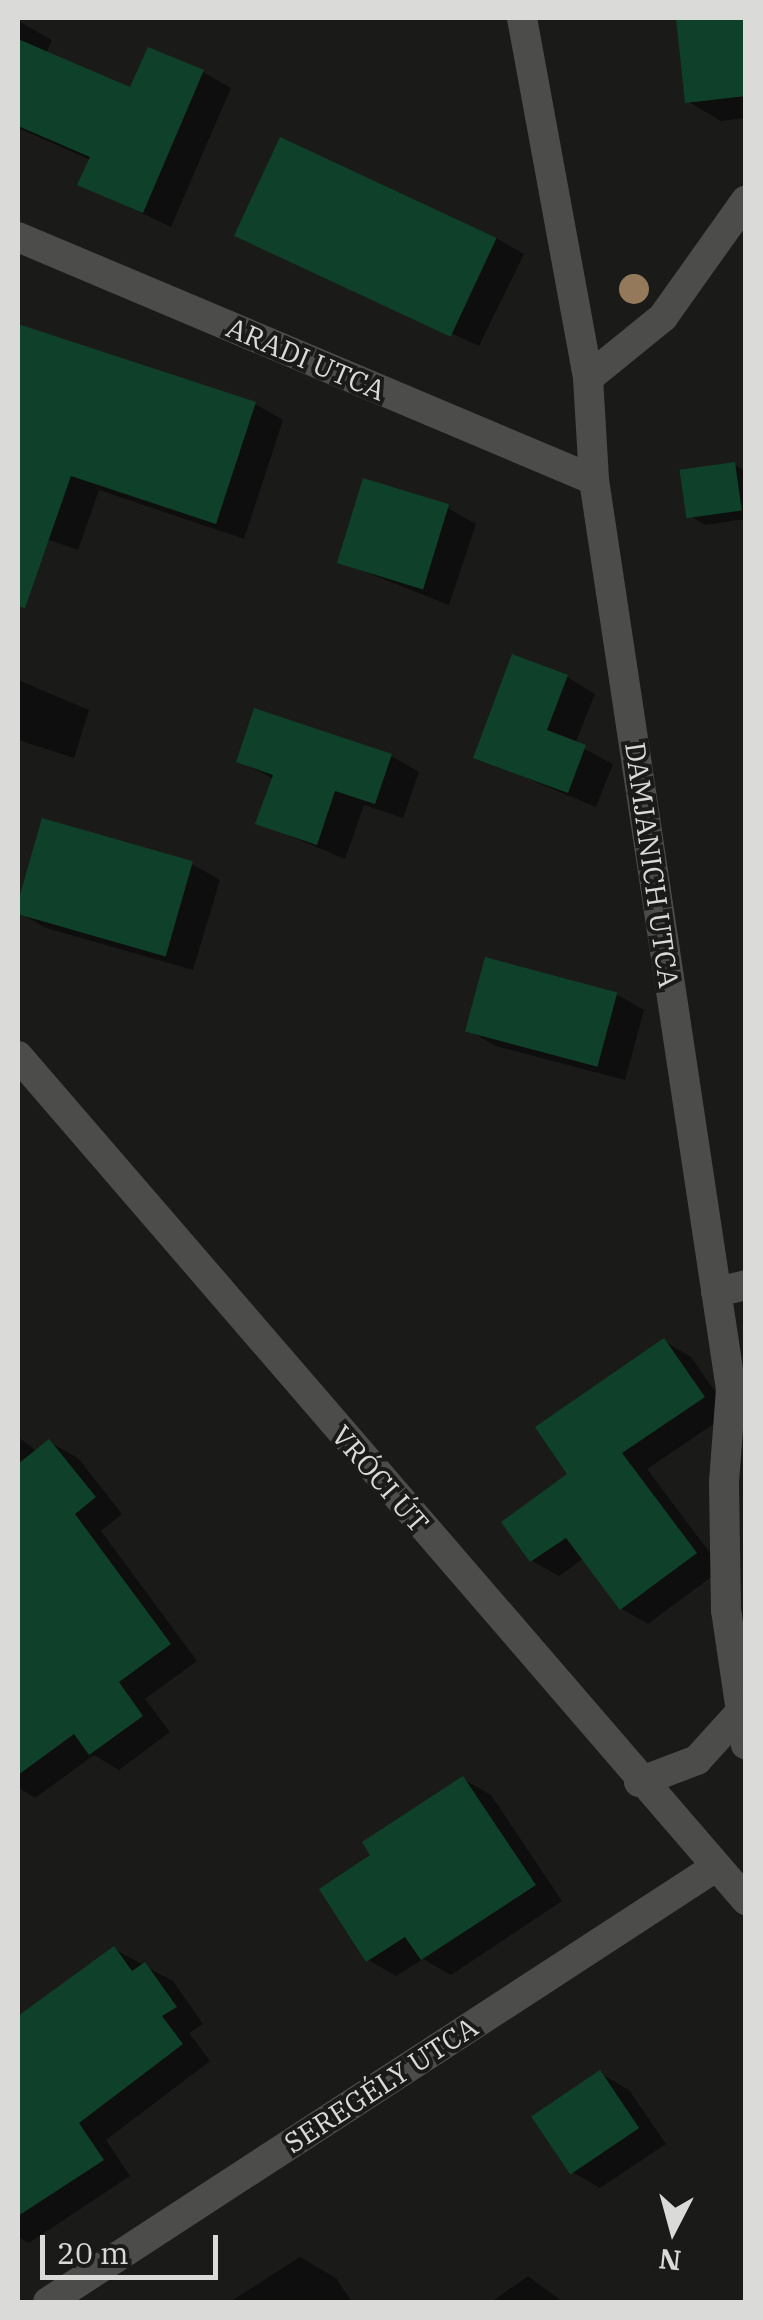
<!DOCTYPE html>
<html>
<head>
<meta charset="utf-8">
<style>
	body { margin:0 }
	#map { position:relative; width:763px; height:2320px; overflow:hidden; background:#1a1b19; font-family:"IBM Plex Serif",serif }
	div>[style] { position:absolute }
	.shadow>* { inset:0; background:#0007 }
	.building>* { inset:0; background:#0f412a; transform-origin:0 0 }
	.street>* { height:30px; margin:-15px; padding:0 15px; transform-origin:15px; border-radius:15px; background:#4c4c4b }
	.trees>* { width:30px; height:30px; margin:-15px; border-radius:50%; background:#947a5a }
	span { translate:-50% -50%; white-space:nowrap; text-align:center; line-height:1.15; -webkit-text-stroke:8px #1a1b19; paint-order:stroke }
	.street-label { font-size:28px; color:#dadbd9 }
	.frame { position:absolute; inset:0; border:20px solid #dadbd9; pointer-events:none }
	.north { position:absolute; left:623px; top:2180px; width:100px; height:100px; -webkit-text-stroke:8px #1a1b19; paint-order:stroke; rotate:186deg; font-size:28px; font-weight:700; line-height:40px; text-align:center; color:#dadbd9 }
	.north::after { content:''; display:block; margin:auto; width:35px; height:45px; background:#dadbd9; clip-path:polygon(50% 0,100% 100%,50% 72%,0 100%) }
	.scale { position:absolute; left:40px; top:2235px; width:178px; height:45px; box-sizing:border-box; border:5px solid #dadbd9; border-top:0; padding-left:12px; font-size:30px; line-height:35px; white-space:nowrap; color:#dadbd9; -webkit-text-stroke:8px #1a1b19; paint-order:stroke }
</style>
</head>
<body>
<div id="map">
	<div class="shadow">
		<i style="clip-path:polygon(678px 18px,746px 18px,746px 118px,721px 121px,687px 101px)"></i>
		<i style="clip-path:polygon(18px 21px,52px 40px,46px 53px,132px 90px,203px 72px,231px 88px,171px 227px,81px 184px,91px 160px,18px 128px)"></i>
		<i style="clip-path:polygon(236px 234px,496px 238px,524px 254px,479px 346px)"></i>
		<i style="clip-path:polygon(18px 327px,255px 404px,283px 420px,244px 539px,99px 490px,78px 550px,18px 529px)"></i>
		<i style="clip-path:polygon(735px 465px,746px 471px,746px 519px,705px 525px,690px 516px)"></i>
		<i style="clip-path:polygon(448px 508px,476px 524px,449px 605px,338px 561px)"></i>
		<i style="clip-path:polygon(567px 677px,595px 694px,575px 744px,613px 764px,596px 807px,476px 757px)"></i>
		<i style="clip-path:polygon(18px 680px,89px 710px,74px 758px,18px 740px)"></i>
		<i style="clip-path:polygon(391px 756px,419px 772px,403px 818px,364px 805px,345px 859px,259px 823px,274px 779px,239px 761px)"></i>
		<i style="clip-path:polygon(44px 821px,192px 864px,220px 880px,193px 970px,46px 928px,18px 912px)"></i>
		<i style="clip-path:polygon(616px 994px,644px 1010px,625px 1080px,496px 1046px,468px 1030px)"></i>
		<i style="clip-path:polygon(664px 1341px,691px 1357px,730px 1413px,647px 1469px,722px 1569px,648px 1624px,622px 1609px,584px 1558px,559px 1576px,532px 1561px)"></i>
		<i style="clip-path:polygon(18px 1437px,37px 1451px,49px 1442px,78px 1458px,122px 1514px,101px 1531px,197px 1661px,145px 1699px,170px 1732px,119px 1770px,94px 1755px,35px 1798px,18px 1787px,18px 1622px,26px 1616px,18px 1605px)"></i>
		<i style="clip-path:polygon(463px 1779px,491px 1795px,562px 1901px,451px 1975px,423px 1959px,396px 1976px,368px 1960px,374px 1856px)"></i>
		<i style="clip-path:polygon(114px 1949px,173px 1981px,203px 2024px,189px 2033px,210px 2061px,106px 2140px,130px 2176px,29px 2243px,18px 2237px,18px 2028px)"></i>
		<i style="clip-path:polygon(600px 2073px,629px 2090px,666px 2144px,600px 2188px,572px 2172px)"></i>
		<i style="clip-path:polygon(300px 2257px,336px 2278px,352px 2302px,230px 2302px)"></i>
		<i style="clip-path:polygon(528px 2276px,563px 2302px,491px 2302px)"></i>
	</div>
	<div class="building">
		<i style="clip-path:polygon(676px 18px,746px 18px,746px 96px,685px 103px)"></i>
		<i style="clip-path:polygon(18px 39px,130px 87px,148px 47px,204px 70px,143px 213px,77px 185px,90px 157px,18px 126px)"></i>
		<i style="left:280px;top:137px;width:239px;height:109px;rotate:25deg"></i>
		<i style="clip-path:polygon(18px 324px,256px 402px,216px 524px,71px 476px,25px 608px,18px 606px)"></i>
		<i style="left:735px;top:462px;width:49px;height:56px;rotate:82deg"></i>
		<i style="left:363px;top:478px;width:90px;height:89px;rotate:17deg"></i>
		<i style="clip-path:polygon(512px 654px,568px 675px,547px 730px,586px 745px,568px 793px,473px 758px)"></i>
		<i style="clip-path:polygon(254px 708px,392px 754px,375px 804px,335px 791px,317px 845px,255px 824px,273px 775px,236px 762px)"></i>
		<i style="left:42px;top:818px;width:157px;height:99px;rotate:16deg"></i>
		<i style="left:485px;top:957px;width:137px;height:77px;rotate:15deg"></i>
		<i style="clip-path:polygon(664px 1338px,705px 1397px,622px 1453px,697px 1553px,620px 1610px,566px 1538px,530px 1562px,501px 1522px,567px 1474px,535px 1427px)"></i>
		<i style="clip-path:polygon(49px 1439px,96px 1497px,75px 1514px,171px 1644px,119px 1682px,143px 1716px,89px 1755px,74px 1734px,18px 1775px,18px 1464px)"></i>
		<i style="clip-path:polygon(463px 1776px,536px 1885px,421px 1960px,405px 1937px,366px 1962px,319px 1889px,370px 1855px,362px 1842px)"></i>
		<i style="clip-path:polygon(114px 1946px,132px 1971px,145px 1962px,177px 2007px,162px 2016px,183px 2044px,79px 2123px,104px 2160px,18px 2216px,18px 2016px)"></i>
		<i style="left:600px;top:2070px;width:70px;height:83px;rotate:56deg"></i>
	</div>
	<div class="street">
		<i style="left:522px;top:18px;width:366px;rotate:79.6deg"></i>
		<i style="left:588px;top:378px;width:102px;rotate:86.6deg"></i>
		<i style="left:594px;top:480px;width:919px;rotate:81.43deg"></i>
		<i style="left:731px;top:1389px;width:94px;rotate:94.3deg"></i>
		<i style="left:724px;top:1483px;width:127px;rotate:89.1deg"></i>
		<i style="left:726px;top:1610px;width:136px;rotate:81.6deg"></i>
		<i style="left:18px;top:237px;width:625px;rotate:22.87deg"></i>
		<i style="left:588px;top:378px;width:97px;rotate:-39.1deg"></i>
		<i style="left:663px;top:317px;width:143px;rotate:-54.6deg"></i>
		<i style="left:18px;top:1056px;width:1115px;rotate:49.22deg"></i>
		<i style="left:716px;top:1292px;width:31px;rotate:-13deg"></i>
		<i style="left:639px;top:1782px;width:62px;rotate:-20.8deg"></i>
		<i style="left:697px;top:1760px;width:73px;rotate:-47.8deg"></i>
		<i style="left:48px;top:2302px;width:795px;rotate:-33.09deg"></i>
	</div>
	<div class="trees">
		<i style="left:634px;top:289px"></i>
	</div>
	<div class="street-label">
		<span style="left:306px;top:359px;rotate:23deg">ARADI UTCA</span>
		<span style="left:652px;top:865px;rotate:82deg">DAMJANICH UTCA</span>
		<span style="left:380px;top:1479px;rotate:49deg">VRÓCI ÚT</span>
		<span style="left:381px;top:2085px;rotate:-33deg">SEREGÉLY UTCA</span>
	</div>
	<div class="frame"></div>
	<div class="north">N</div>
	<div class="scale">20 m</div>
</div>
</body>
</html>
